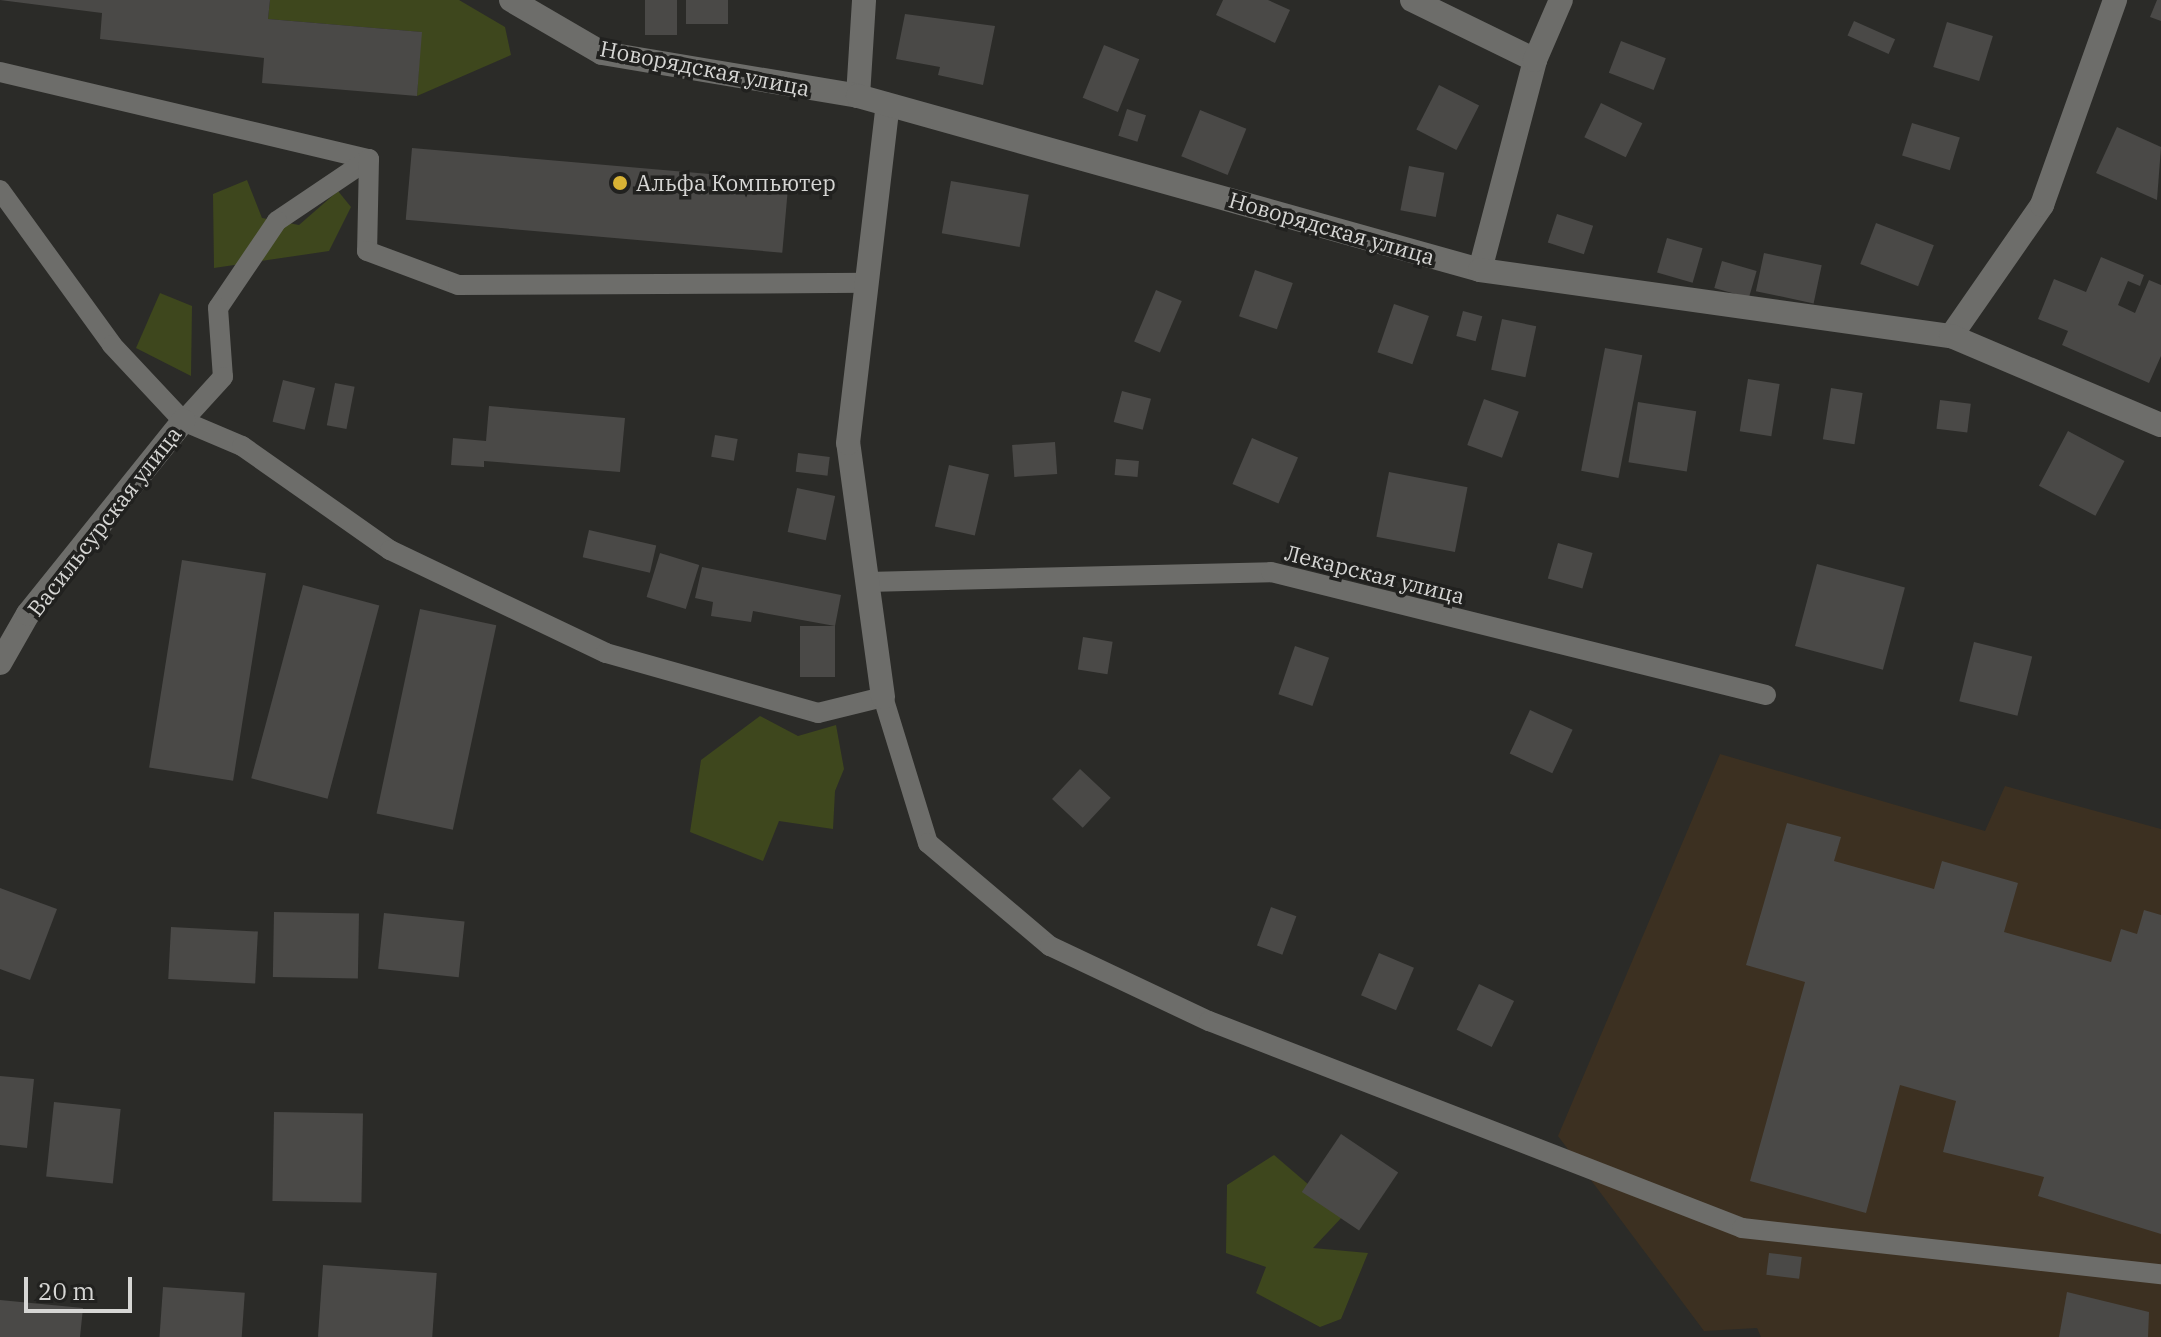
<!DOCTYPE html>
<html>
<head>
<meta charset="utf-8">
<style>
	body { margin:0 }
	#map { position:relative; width:2161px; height:1337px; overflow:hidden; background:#2b2b28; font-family:"IBM Plex Serif",serif }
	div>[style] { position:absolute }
	.industrial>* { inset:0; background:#3c3021 }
	.green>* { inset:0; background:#3e471d }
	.building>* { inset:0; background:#4a4947; transform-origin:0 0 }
	.service>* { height:20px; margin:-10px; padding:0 10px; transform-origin:10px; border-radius:10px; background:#6d6d6a }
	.minor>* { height:24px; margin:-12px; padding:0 12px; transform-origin:12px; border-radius:12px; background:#6d6d6a }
	.tertiary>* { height:24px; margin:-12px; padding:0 12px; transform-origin:12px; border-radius:12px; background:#6d6d6a }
	.dots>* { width:22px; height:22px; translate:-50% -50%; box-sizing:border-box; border:4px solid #21211f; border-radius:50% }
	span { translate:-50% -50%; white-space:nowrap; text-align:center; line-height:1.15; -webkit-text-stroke:7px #21211f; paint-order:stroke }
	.street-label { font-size:22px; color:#d6d6d4 }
	.poi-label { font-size:22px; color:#d6d6d4 }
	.left { translate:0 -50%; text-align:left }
	.scale { position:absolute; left:24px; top:1277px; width:108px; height:36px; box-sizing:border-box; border:4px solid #d6d6d4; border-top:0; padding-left:10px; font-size:24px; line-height:28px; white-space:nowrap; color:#d6d6d4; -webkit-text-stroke:6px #21211f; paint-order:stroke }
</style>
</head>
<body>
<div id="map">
	<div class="industrial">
		<i style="clip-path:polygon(1720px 754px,1985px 831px,2005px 786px,2161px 829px,2161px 1337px,1761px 1337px,1757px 1328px,1704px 1331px,1558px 1136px)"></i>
	</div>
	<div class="green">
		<i style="clip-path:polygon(270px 0,459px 0,505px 27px,511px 55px,417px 96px,421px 32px,268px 19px)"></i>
		<i style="clip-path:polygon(247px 180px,262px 218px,299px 225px,338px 191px,351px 207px,329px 251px,214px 268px,213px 194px)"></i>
		<i style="clip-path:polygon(160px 293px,192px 306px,191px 376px,136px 348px)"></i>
		<i style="clip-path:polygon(760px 716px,798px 736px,836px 725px,844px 769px,835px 791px,833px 829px,779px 821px,763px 861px,690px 832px,701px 760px)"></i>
		<i style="clip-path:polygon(1274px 1155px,1344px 1215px,1313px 1248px,1368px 1253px,1341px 1319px,1320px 1327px,1256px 1293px,1266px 1267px,1226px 1253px,1227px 1185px)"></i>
	</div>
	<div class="building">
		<i style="clip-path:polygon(0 0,270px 0,268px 19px,422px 32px,417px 96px,262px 83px,264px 58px,100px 39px,102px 13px)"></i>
		<i style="left:645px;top:0;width:32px;height:35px"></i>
		<i style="left:686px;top:0;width:42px;height:24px"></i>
		<i style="clip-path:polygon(1223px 0,1268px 0,1290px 10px,1275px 43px,1216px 15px)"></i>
		<i style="clip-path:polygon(2157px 0,2161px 0,2161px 21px,2150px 17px)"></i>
		<i style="clip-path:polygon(905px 14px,995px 26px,983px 85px,938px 75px,940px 67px,896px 59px)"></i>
		<i style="left:1854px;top:21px;width:45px;height:16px;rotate:24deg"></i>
		<i style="left:1947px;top:22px;width:48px;height:47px;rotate:17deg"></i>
		<i style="left:1621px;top:41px;width:48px;height:34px;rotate:21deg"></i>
		<i style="left:1104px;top:45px;width:38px;height:57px;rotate:22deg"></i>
		<i style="left:1439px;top:85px;width:45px;height:50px;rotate:27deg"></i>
		<i style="left:1601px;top:103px;width:46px;height:38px;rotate:26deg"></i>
		<i style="left:1127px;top:109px;width:20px;height:28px;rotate:18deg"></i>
		<i style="left:1200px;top:110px;width:50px;height:50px;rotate:22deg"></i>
		<i style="left:1912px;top:123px;width:50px;height:34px;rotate:17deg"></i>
		<i style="clip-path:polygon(2117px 127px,2161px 147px,2157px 200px,2096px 173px)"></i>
		<i style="left:412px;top:148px;width:378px;height:72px;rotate:5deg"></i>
		<i style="left:1409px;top:166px;width:36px;height:45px;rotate:11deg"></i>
		<i style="left:951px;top:181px;width:79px;height:53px;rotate:10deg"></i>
		<i style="left:1557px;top:214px;width:38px;height:30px;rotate:18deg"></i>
		<i style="left:1876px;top:223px;width:62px;height:44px;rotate:21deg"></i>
		<i style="left:1667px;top:238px;width:37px;height:36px;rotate:16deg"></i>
		<i style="left:1764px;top:253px;width:59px;height:39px;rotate:12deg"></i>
		<i style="clip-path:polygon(2101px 257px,2144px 275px,2140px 286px,2128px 281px,2118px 305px,2135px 313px,2149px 280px,2161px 285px,2161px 356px,2149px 383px,2062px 345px,2068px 331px,2038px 319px,2054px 279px,2086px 292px)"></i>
		<i style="left:1722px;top:261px;width:36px;height:28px;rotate:16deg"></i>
		<i style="left:1255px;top:270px;width:40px;height:49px;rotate:19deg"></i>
		<i style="left:1156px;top:290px;width:28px;height:56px;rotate:23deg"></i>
		<i style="left:1394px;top:304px;width:37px;height:51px;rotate:19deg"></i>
		<i style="left:1463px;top:311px;width:20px;height:26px;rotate:15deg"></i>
		<i style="left:1502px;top:319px;width:35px;height:52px;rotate:12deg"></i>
		<i style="left:1605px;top:348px;width:38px;height:125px;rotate:11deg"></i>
		<i style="left:1748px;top:379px;width:32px;height:53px;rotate:9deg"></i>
		<i style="left:283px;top:380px;width:33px;height:43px;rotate:14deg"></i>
		<i style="left:335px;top:383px;width:20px;height:43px;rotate:11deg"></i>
		<i style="left:1831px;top:388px;width:32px;height:52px;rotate:9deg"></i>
		<i style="left:1122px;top:391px;width:30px;height:32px;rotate:15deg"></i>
		<i style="left:1484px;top:399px;width:37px;height:49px;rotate:20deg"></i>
		<i style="left:1940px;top:400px;width:31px;height:29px;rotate:7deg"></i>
		<i style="left:1638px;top:402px;width:59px;height:61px;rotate:9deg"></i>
		<i style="clip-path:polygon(489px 406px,625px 418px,620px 472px,484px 461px,484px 467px,451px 465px,453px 438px,486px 441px)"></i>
		<i style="left:2068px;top:431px;width:64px;height:62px;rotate:28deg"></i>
		<i style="left:715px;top:435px;width:23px;height:22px;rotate:10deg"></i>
		<i style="left:1252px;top:438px;width:50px;height:50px;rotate:23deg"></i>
		<i style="left:1055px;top:442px;width:32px;height:43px;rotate:86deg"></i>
		<i style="left:798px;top:453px;width:32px;height:19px;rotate:7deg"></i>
		<i style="left:1116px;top:459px;width:23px;height:16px;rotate:5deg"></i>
		<i style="left:949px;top:465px;width:41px;height:63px;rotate:13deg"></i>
		<i style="left:1389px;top:472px;width:80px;height:66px;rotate:11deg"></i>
		<i style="left:797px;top:488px;width:39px;height:45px;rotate:12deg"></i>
		<i style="left:589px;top:530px;width:69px;height:28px;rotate:13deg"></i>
		<i style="left:1558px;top:543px;width:36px;height:37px;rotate:16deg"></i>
		<i style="left:660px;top:553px;width:41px;height:46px;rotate:17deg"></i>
		<i style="left:182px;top:560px;width:85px;height:210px;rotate:9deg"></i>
		<i style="left:1817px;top:564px;width:91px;height:85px;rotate:15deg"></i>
		<i style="clip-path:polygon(702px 567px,841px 595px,835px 626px,753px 611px,751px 622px,711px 616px,713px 602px,695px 598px)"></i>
		<i style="left:303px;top:585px;width:79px;height:200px;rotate:15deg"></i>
		<i style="left:420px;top:609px;width:78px;height:209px;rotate:12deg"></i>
		<i style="left:800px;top:626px;width:35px;height:51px"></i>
		<i style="left:1083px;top:637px;width:30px;height:33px;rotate:9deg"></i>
		<i style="left:1974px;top:642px;width:60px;height:61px;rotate:14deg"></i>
		<i style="left:1295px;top:646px;width:36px;height:51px;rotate:19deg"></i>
		<i style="left:1530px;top:710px;width:47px;height:48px;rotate:25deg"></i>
		<i style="left:1080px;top:769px;width:42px;height:41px;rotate:43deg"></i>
		<i style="clip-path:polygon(1787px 823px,1841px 837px,1834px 861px,1934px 889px,1942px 861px,2018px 883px,2004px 932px,2111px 962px,2121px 929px,2137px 934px,2144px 910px,2161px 915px,2161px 1234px,2038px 1196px,2044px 1177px,1943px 1152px,1956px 1101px,1900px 1085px,1866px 1213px,1750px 1181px,1805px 982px,1746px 965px)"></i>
		<i style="clip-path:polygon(0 888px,57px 909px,30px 980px,0 969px)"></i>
		<i style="left:1271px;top:907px;width:27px;height:41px;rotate:20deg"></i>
		<i style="left:274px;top:912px;width:85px;height:65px;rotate:1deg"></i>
		<i style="left:384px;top:913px;width:81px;height:56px;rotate:6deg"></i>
		<i style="left:171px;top:927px;width:87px;height:52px;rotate:3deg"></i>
		<i style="left:1379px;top:953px;width:38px;height:46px;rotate:23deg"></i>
		<i style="left:1479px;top:984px;width:39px;height:51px;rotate:26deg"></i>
		<i style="clip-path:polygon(0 1076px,34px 1079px,27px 1148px,0 1145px)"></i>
		<i style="left:54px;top:1102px;width:67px;height:75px;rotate:6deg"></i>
		<i style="left:274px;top:1112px;width:89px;height:89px;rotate:1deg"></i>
		<i style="left:1341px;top:1134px;width:69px;height:70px;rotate:34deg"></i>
		<i style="left:1769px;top:1253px;width:33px;height:22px;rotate:7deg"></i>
		<i style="left:323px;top:1265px;width:114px;height:72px;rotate:4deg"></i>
		<i style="left:163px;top:1287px;width:82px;height:50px;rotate:4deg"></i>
		<i style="clip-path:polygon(2067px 1292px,2149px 1312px,2148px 1337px,2059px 1337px)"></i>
		<i style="clip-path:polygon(0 1300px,83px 1308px,80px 1337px,0 1337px)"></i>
	</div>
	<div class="service">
		<i style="left:0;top:72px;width:379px;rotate:13.3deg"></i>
		<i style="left:369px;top:159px;width:111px;rotate:146deg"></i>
		<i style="left:277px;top:221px;width:105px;rotate:124.1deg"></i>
		<i style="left:218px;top:308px;width:69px;rotate:85.9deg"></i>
		<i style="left:223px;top:377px;width:59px;rotate:132.3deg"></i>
		<i style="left:369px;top:159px;width:92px;rotate:91.2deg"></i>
		<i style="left:367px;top:251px;width:97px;rotate:20.5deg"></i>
		<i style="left:458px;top:285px;width:409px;rotate:-0.3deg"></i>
		<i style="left:0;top:190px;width:191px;rotate:54.1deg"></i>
		<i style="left:112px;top:345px;width:104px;rotate:46.9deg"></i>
		<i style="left:183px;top:421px;width:64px;rotate:23deg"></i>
		<i style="left:242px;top:446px;width:181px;rotate:35.1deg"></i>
		<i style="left:390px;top:550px;width:239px;rotate:25.5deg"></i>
		<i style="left:606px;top:653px;width:220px;rotate:15.8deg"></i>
		<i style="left:818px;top:713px;width:67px;rotate:-13.8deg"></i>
		<i style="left:883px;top:697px;width:153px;rotate:72.9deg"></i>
		<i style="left:928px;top:843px;width:160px;rotate:40.2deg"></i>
		<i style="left:1050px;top:946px;width:176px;rotate:25.3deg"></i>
		<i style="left:1209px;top:1021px;width:572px;rotate:21.22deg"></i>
		<i style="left:1742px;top:1228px;width:422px;rotate:6.3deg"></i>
		<i style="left:867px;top:582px;width:404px;rotate:-1.4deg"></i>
		<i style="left:1271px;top:572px;width:510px;rotate:13.95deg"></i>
	</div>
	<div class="minor">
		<i style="left:1412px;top:0;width:137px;rotate:26deg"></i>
		<i style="left:858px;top:96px;width:96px;rotate:-86.4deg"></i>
		<i style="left:1480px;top:270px;width:217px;rotate:-75.3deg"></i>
		<i style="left:1535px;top:60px;width:65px;rotate:-66.6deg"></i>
		<i style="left:1951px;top:336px;width:160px;rotate:-55.2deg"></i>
		<i style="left:2042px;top:205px;width:218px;rotate:-70.4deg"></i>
		<i style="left:0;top:663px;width:56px;rotate:-60.3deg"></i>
		<i style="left:28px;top:614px;width:248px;rotate:-51.2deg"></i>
		<i style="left:883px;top:697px;width:256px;rotate:-97.8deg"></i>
		<i style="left:848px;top:443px;width:340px;rotate:-83.3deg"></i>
	</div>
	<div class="tertiary">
		<i style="left:511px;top:0;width:105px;rotate:30.2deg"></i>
		<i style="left:602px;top:53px;width:260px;rotate:9.5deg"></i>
		<i style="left:858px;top:96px;width:646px;rotate:15.63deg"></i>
		<i style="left:1480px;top:270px;width:476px;rotate:8deg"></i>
		<i style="left:1951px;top:336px;width:228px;rotate:23deg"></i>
	</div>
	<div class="dots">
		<i style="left:620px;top:183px;background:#d9b334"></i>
	</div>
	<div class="street-label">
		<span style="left:705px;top:68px;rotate:11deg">Новорядская улица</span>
		<span style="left:1332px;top:228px;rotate:16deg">Новорядская улица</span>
		<span style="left:104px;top:521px;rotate:-52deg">Васильсурская улица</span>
		<span style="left:1375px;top:574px;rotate:14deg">Лекарская улица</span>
	</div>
	<div class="poi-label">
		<span class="left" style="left:636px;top:183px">Альфа Компьютер</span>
	</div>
	<div class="scale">20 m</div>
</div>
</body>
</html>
